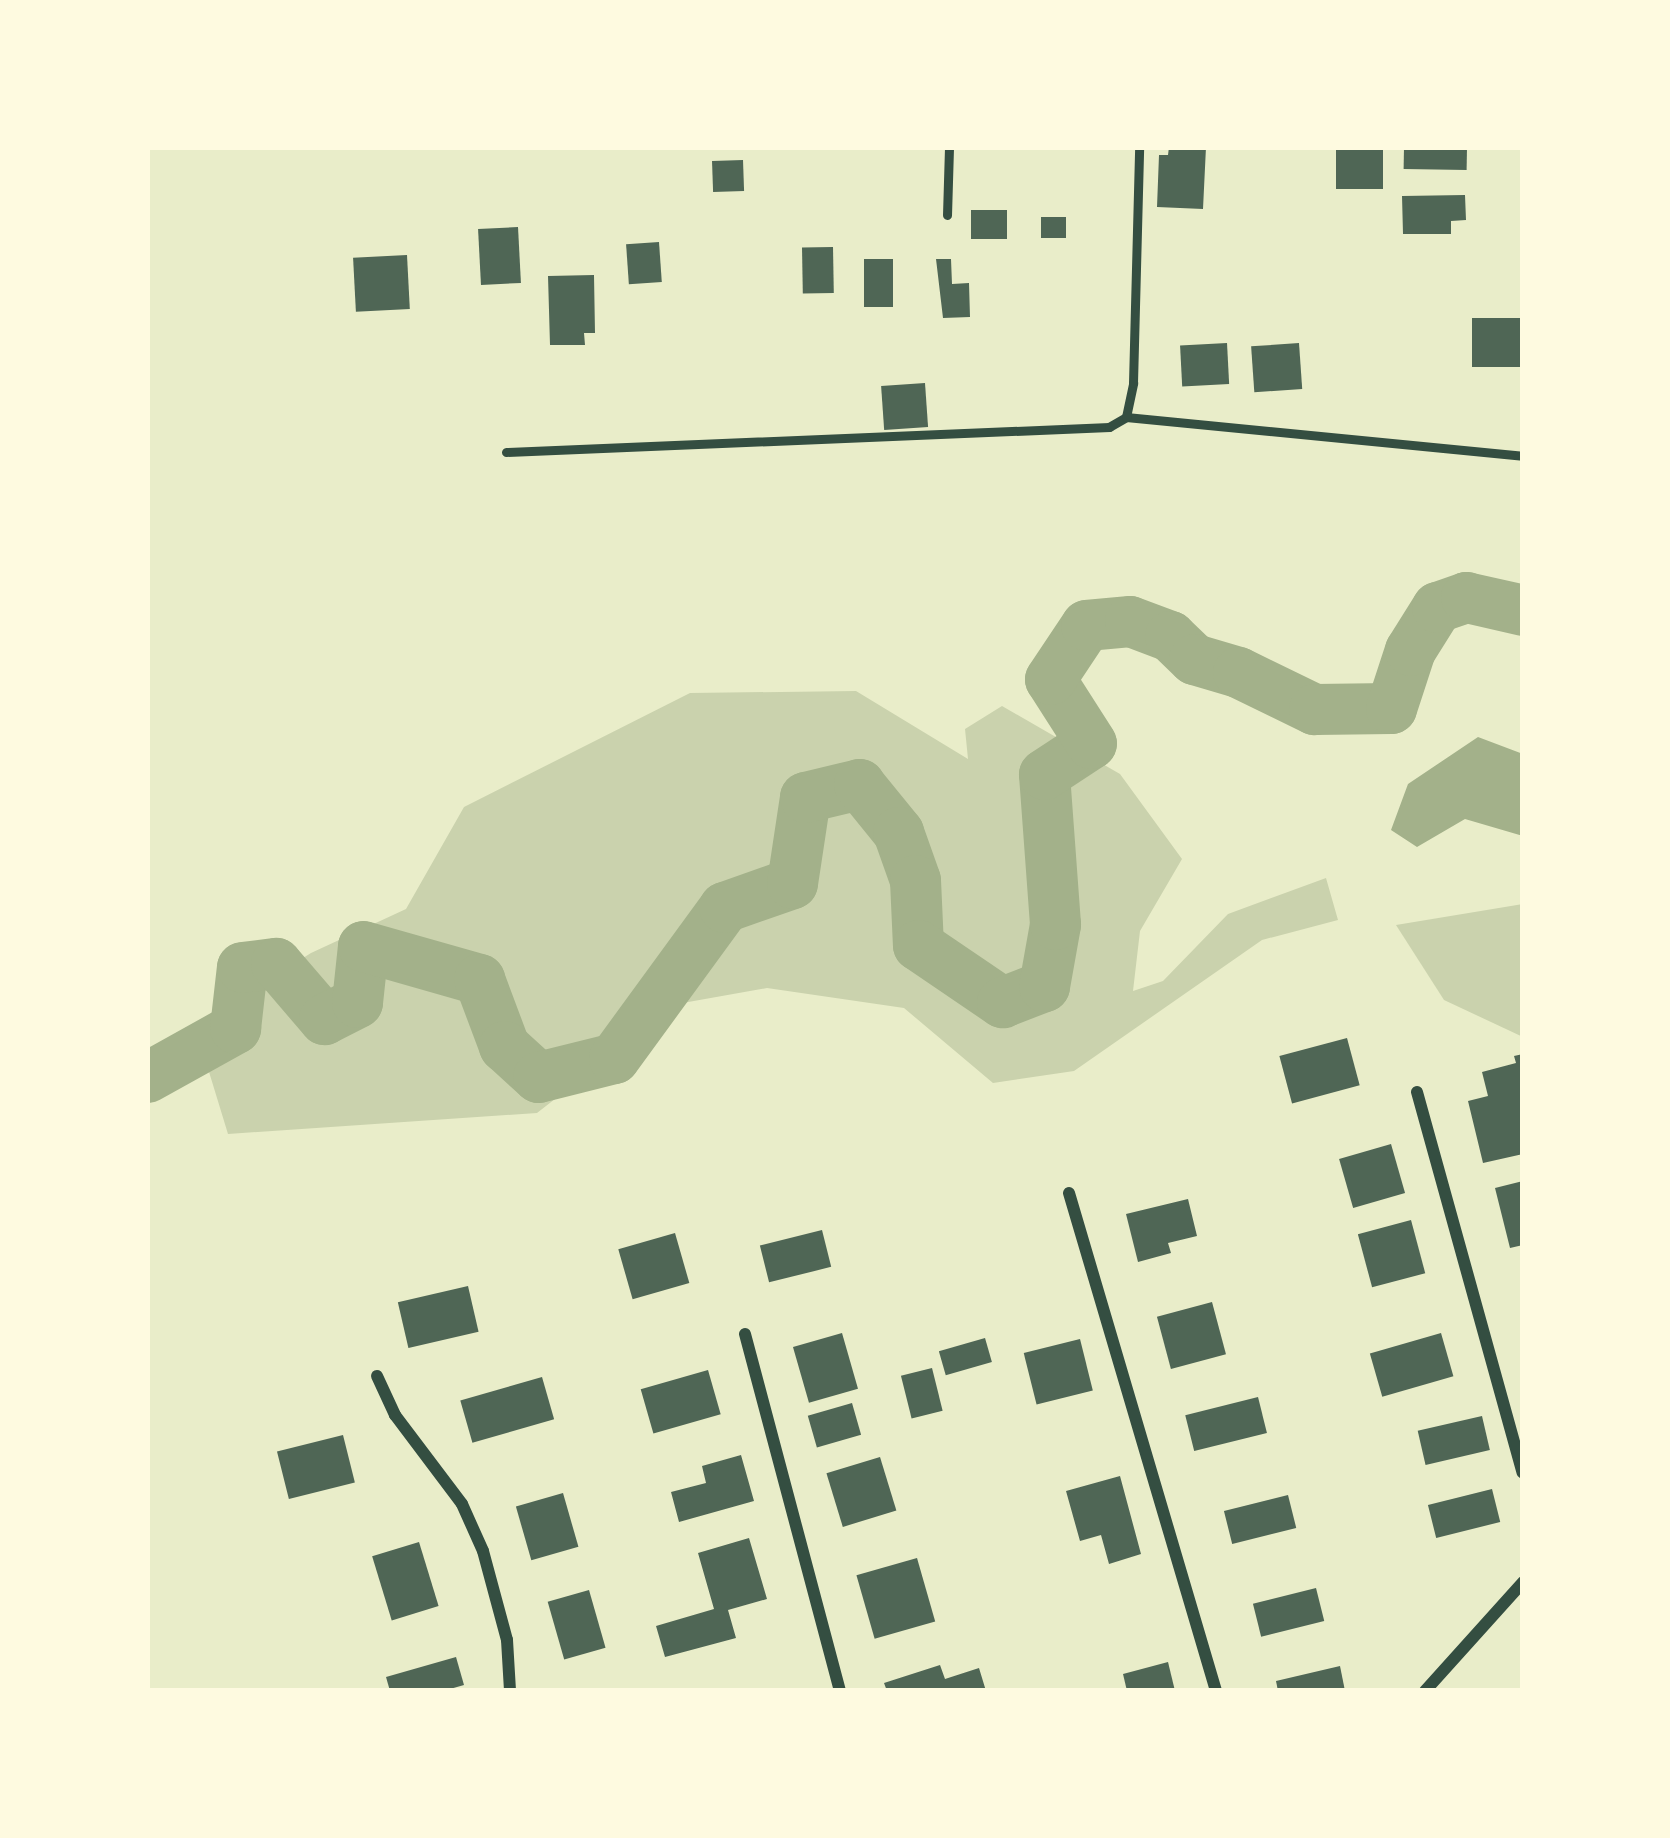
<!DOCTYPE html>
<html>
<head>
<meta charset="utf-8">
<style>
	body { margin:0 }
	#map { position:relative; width:1670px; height:1838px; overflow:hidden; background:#e9edc9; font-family:"Open Sans",sans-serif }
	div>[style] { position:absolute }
	.green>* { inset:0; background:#cad2ad }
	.water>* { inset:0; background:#a3b18a }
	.river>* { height:51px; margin:-25.5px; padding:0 25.5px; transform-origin:25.5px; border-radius:25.5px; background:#a3b18a }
	.building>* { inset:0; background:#4f6655; transform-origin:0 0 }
	.service>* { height:9px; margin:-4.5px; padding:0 4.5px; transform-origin:4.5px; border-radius:4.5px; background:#344e41 }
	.minor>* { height:12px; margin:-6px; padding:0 6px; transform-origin:6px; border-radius:6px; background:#344e41 }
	span { translate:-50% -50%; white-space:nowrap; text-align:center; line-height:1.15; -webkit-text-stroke:9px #fefae0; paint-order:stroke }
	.frame { position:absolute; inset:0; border:150px solid #fefae0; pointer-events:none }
</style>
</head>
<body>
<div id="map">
	<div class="green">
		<i style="clip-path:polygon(856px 691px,968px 759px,965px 729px,1002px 706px,1120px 774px,1182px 859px,1140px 931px,1133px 991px,1163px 981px,1228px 914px,1326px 878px,1338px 920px,1262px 940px,1074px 1071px,993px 1083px,904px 1008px,767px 988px,677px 1004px,537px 1113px,228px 1134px,195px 1026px,311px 953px,406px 909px,464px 807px,690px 693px)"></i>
		<i style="clip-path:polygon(1523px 904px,1523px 1037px,1444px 1000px,1396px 925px)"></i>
	</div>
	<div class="water">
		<i style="clip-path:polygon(1478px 737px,1523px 754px,1523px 836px,1465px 819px,1417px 847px,1391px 830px,1408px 784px)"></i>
	</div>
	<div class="river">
		<i style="left:147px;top:1077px;width:101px;rotate:-29.1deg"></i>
		<i style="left:235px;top:1028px;width:61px;rotate:-83.5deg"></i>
		<i style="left:242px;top:967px;width:34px;rotate:-7deg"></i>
		<i style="left:276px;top:963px;width:74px;rotate:49.4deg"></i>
		<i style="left:324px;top:1019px;width:37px;rotate:-27deg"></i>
		<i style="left:357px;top:1002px;width:56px;rotate:-83.9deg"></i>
		<i style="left:363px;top:946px;width:121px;rotate:15.9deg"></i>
		<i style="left:479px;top:979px;width:72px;rotate:69.5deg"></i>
		<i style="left:504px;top:1046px;width:46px;rotate:42.4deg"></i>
		<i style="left:538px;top:1077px;width:78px;rotate:-14deg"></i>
		<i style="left:614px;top:1058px;width:187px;rotate:-53.9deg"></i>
		<i style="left:724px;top:907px;width:72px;rotate:-19.4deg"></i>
		<i style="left:792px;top:883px;width:87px;rotate:-81.4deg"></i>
		<i style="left:805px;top:797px;width:56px;rotate:-13.5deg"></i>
		<i style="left:859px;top:784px;width:62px;rotate:50.9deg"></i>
		<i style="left:898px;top:832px;width:51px;rotate:70.5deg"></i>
		<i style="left:915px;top:880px;width:65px;rotate:87.4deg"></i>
		<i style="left:918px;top:945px;width:102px;rotate:34.2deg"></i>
		<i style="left:1002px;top:1002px;width:45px;rotate:-20.9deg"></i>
		<i style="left:1044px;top:986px;width:63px;rotate:-79.9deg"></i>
		<i style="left:1055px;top:924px;width:150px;rotate:-94.2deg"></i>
		<i style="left:1044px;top:774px;width:56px;rotate:-33.4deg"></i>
		<i style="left:1091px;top:743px;width:76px;rotate:-122.6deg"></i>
		<i style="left:1050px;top:679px;width:65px;rotate:-56.3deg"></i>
		<i style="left:1086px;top:625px;width:44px;rotate:-5.2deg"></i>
		<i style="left:1130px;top:621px;width:43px;rotate:20.6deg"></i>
		<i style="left:1170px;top:636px;width:33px;rotate:44deg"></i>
		<i style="left:1194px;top:659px;width:46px;rotate:16.5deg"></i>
		<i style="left:1238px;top:672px;width:85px;rotate:26deg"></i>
		<i style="left:1314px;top:709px;width:77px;rotate:-0.7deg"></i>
		<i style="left:1391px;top:708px;width:61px;rotate:-71.9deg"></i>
		<i style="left:1410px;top:650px;width:51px;rotate:-57.9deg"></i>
		<i style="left:1437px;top:607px;width:31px;rotate:-19deg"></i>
		<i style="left:1466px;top:597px;width:58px;rotate:12.8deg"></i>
	</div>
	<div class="building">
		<i style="clip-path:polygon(1169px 147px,1206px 147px,1203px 209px,1157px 207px,1159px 155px,1168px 155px)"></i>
		<i style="left:1336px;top:147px;width:47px;height:42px"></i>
		<i style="left:1404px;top:147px;width:63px;height:22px;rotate:1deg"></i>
		<i style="left:743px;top:160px;width:31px;height:31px;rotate:88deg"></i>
		<i style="clip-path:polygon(1465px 195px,1466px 220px,1451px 221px,1451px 234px,1403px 234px,1402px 196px)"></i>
		<i style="left:971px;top:210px;width:36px;height:29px"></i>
		<i style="left:1041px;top:217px;width:25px;height:21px"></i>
		<i style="left:518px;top:227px;width:56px;height:40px;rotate:87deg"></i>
		<i style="left:659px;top:242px;width:40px;height:33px;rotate:86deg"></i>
		<i style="left:833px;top:247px;width:46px;height:31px;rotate:89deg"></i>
		<i style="left:407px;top:255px;width:54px;height:54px;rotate:87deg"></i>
		<i style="left:864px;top:259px;width:29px;height:48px"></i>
		<i style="clip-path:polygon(936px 259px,951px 259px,952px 284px,969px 283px,970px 317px,943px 318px)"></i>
		<i style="clip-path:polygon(594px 275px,595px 333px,584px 333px,585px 345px,550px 345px,548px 276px)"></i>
		<i style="left:1523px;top:318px;width:49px;height:51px;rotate:90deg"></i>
		<i style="left:1227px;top:343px;width:41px;height:47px;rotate:87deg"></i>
		<i style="left:1299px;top:343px;width:46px;height:48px;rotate:86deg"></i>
		<i style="left:925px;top:383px;width:44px;height:44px;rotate:86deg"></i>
		<i style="left:1347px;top:1038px;width:49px;height:70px;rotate:75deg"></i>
		<i style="clip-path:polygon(1523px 1054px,1523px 1154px,1483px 1163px,1468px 1101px,1488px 1096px,1482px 1072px,1516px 1063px,1514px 1056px)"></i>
		<i style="left:1391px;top:1144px;width:51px;height:54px;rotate:74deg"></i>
		<i style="clip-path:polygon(1523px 1181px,1523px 1245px,1510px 1248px,1495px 1188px)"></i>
		<i style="clip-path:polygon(1188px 1199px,1197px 1236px,1168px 1243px,1171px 1253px,1138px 1262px,1126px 1214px)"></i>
		<i style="left:1411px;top:1220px;width:55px;height:55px;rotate:75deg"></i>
		<i style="left:822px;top:1230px;width:38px;height:64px;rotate:76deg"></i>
		<i style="left:675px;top:1233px;width:52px;height:59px;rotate:74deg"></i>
		<i style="left:468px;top:1286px;width:47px;height:72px;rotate:77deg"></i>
		<i style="left:1212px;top:1302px;width:54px;height:57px;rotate:75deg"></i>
		<i style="left:842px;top:1333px;width:58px;height:51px;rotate:74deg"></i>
		<i style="left:1441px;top:1333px;width:45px;height:74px;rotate:74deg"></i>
		<i style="left:985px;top:1338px;width:25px;height:48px;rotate:74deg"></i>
		<i style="left:1080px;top:1339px;width:53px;height:58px;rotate:76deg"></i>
		<i style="left:932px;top:1368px;width:44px;height:32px;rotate:76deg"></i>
		<i style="left:708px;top:1370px;width:46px;height:70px;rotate:74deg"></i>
		<i style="left:542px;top:1377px;width:44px;height:85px;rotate:74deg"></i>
		<i style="left:1258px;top:1397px;width:37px;height:75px;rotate:76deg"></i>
		<i style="left:852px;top:1403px;width:33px;height:46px;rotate:74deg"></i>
		<i style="left:1482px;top:1416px;width:35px;height:66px;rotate:77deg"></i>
		<i style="left:343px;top:1435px;width:49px;height:68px;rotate:76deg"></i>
		<i style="clip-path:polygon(741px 1455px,754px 1501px,679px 1522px,671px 1492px,706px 1483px,702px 1466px)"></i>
		<i style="left:880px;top:1457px;width:56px;height:56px;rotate:73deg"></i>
		<i style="clip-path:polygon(1120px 1476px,1141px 1554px,1109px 1564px,1101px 1535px,1080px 1541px,1066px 1491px)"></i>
		<i style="left:1492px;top:1489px;width:34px;height:66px;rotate:76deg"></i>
		<i style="left:563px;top:1493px;width:56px;height:49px;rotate:74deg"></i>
		<i style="left:1288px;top:1495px;width:34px;height:66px;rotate:76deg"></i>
		<i style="clip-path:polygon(749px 1538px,767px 1599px,728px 1610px,736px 1638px,665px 1657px,656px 1626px,714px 1609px,698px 1553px)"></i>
		<i style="left:419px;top:1542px;width:67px;height:49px;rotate:73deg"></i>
		<i style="left:917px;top:1558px;width:66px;height:63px;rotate:74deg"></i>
		<i style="left:1316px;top:1588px;width:34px;height:65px;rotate:76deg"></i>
		<i style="left:589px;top:1590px;width:60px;height:43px;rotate:74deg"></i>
		<i style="clip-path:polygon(456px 1657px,464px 1685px,443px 1691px,390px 1691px,386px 1677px)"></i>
		<i style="clip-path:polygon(1168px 1662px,1175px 1691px,1127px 1691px,1123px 1674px)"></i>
		<i style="clip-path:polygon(940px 1665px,945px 1679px,979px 1668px,986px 1691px,887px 1691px,884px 1683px)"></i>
		<i style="clip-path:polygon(1340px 1666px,1345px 1691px,1278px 1691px,1276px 1681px)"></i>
	</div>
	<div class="service">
		<i style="left:947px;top:215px;width:68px;rotate:-88.3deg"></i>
		<i style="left:1126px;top:417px;width:398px;rotate:5.6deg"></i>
		<i style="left:506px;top:452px;width:604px;rotate:-2.37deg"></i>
		<i style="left:1109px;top:427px;width:20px;rotate:-30deg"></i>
		<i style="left:1126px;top:417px;width:35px;rotate:-78deg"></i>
		<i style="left:1133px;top:383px;width:236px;rotate:-88.5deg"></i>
	</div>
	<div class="minor">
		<i style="left:1417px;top:1092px;width:395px;rotate:74.5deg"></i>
		<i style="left:1069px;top:1193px;width:519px;rotate:73.55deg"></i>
		<i style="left:745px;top:1334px;width:369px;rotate:75.1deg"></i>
		<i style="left:377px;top:1376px;width:43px;rotate:65.2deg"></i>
		<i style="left:395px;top:1415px;width:111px;rotate:53deg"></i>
		<i style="left:462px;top:1504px;width:51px;rotate:65.9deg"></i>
		<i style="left:483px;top:1551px;width:92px;rotate:74.9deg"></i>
		<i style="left:507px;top:1640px;width:51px;rotate:86.6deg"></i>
		<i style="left:1425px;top:1691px;width:147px;rotate:-48deg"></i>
	</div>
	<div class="frame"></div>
</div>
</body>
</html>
